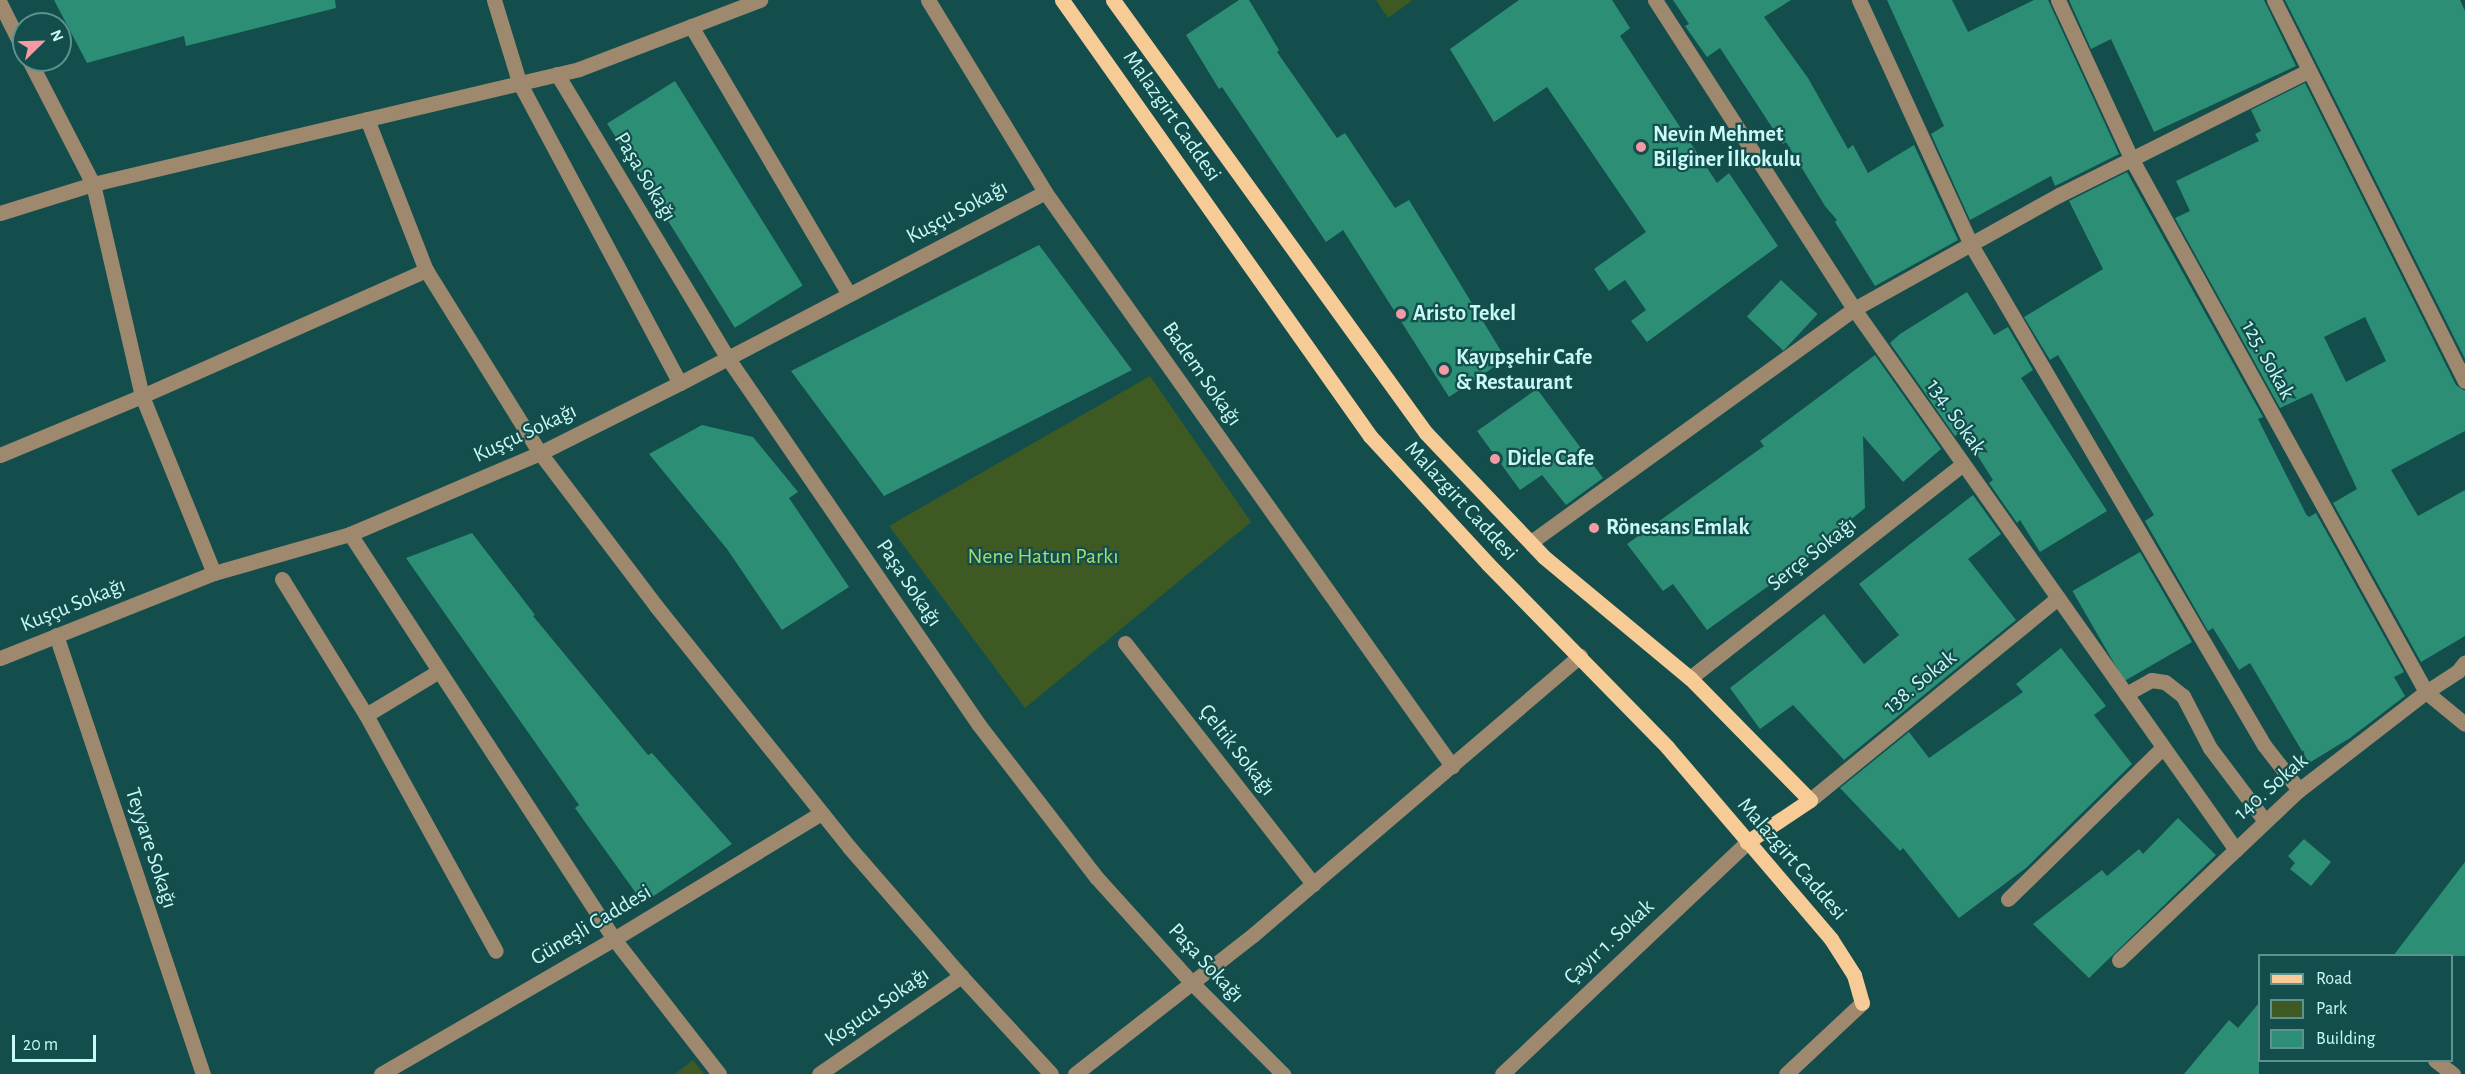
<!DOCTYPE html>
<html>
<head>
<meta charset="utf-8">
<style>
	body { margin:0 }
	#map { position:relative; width:2465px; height:1074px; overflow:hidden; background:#134e4c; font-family:"Alegreya Sans",sans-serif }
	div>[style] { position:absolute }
	.green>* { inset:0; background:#3e5a22 }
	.building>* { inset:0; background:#2c8e75; transform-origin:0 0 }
	.minor>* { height:15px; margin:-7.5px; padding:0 7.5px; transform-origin:7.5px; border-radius:7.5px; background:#9e896f }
	.major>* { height:15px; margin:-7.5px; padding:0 7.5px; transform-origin:7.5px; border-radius:7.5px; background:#f6cb96 }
	.dots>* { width:16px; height:16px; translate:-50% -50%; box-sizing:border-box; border:3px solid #134e4c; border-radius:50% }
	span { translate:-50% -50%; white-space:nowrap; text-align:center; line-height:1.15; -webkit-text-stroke:4.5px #134e4c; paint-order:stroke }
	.street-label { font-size:22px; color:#c9f9f6 }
	.poi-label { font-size:22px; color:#c9f9f6; font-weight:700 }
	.left { translate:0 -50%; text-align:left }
	.park-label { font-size:22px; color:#a3db72 }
	.legend { position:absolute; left:2258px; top:954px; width:195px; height:108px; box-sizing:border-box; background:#134e4c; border:2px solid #5c9290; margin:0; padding:8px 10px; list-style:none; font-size:18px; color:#c9f9f6 }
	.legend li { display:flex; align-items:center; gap:12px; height:30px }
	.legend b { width:30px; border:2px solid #5c9290 }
	.north { position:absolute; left:12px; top:12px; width:60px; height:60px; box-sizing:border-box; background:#134e4c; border:2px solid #5c9290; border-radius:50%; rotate:67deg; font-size:16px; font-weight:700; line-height:24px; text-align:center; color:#c9f9f6 }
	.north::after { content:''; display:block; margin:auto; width:21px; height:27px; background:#f49aa5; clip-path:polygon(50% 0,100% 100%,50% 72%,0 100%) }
	.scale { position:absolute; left:12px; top:1035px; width:84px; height:27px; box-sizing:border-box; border:3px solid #c9f9f6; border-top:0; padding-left:8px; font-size:18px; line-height:21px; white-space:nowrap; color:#c9f9f6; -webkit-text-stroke:4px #134e4c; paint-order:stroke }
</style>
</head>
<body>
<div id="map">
	<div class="green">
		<i style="clip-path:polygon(1376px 0,1413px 0,1388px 18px)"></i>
		<i style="clip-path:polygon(1150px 376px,1251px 522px,1025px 708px,889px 526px)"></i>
		<i style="clip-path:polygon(693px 1060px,704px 1074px,675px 1074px)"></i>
	</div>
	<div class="building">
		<i style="clip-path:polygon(54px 0,335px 0,336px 8px,186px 46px,184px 36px,87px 63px)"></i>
		<i style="clip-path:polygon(1239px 0,1249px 0,1279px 50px,1277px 52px,1337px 138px,1345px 133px,1395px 208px,1409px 200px,1506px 359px,1449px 397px,1343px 230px,1326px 242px,1222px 87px,1219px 89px,1186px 35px)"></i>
		<i style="clip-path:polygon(1519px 0,1612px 0,1630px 28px,1620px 36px,1717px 183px,1729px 173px,1778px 246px,1647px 342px,1631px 321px,1646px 310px,1625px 280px,1609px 291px,1594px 269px,1646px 232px,1547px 87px,1494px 122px,1450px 49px)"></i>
		<i style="clip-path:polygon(1673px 0,1791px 0,1764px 17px,1808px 78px,1848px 149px,1853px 145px,1868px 173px,1914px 145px,1958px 240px,1875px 286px,1835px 222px,1837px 220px,1825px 206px,1786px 142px,1783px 144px,1720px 48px,1707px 57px,1685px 26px,1689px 24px)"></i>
		<i style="clip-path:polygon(1887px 0,1952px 0,1968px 32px,2034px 0,2048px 0,2119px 154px,2055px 186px,2051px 176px,1970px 220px,1931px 134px,1944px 126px)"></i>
		<i style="clip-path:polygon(2069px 0,2264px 0,2296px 66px,2154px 132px,2111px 39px,2091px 49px)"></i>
		<i style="clip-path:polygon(2285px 0,2460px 0,2465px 11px,2465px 359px)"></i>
		<i style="left:675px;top:81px;width:241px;height:80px;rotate:58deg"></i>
		<i style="clip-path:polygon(evenodd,2305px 83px,2456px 385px,2465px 391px,2465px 431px,2391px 470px,2418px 516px,2465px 490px,2465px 636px,2421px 662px,2333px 503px,2357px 489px,2312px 393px,2280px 408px,2175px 218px,2190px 211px,2176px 181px,2259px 141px,2255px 134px,2261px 131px,2251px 110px,2305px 83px,2365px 317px,2386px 361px,2346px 382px,2324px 337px,2365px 317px)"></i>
		<i style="clip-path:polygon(2127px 172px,2263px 417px,2258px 419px,2306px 514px,2309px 517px,2316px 513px,2404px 672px,2394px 677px,2405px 696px,2350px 738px,2309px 763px,2250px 663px,2239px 670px,2213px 628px,2208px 631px,2145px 521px,2154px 515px,2058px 355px,2050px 360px,2024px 317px,2103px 269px,2069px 201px)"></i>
		<i style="clip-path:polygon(1039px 245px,1132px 370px,884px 496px,791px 371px)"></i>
		<i style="left:1781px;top:280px;width:50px;height:50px;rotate:43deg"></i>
		<i style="clip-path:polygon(1967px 292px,1994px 335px,2008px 327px,2033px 370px,2021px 378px,2107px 511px,2040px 552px,2020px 520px,2017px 523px,1989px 483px,1993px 480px,1962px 431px,1955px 436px,1890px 343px,1900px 334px)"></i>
		<i style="clip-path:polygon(1875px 355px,1941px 449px,1903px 482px,1863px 436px,1865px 508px,1808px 555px,1809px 557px,1707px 630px,1673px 584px,1663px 591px,1627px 544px,1764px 446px,1760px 441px)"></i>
		<i style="clip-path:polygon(1537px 389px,1603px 478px,1566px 505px,1542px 475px,1520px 490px,1477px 431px)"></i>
		<i style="clip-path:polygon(702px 425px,753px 437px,798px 492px,789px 498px,849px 587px,782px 630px,727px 549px,649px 454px)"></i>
		<i style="clip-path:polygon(1973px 495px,2001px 534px,1968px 559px,2016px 620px,1844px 760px,1793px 705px,1760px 729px,1730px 688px,1824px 614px,1864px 664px,1899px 635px,1859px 584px)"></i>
		<i style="clip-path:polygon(472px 533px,535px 615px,533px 616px,648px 755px,652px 753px,732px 844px,643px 903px,575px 808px,579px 805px,406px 558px)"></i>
		<i style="left:2140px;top:552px;width:104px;height:78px;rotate:60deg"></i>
		<i style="clip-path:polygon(2061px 648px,2106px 706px,2094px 715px,2132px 764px,2026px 868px,1959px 918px,1903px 848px,1900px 851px,1840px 788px,1909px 732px,1929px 758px,2023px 692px,2016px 684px)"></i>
		<i style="clip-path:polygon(2178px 818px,2216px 855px,2089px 978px,2033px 924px,2102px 870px,2107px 876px,2139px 849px,2143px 854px)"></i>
		<i style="clip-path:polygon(2304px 839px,2331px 862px,2311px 886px,2290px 869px,2295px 863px,2288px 856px)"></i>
		<i style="clip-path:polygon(2465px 862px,2465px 956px,2393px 956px)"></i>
		<i style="clip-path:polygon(2259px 1003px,2259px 1074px,2184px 1074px,2229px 1020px,2238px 1028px)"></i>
	</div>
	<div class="minor">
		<i style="left:494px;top:0;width:86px;rotate:73deg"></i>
		<i style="left:519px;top:82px;width:341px;rotate:61.9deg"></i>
		<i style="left:928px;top:0;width:225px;rotate:58.6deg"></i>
		<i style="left:1045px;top:192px;width:704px;rotate:54.66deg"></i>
		<i style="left:1655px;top:0;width:368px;rotate:57.2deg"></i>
		<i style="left:1854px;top:309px;width:662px;rotate:54.77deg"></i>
		<i style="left:1859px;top:0;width:267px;rotate:65.4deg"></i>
		<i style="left:1970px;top:243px;width:582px;rotate:59.64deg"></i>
		<i style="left:2264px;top:745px;width:57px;rotate:52.1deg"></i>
		<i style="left:2058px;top:0;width:174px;rotate:65.2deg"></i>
		<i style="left:2131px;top:158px;width:610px;rotate:61.08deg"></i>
		<i style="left:2426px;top:692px;width:50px;rotate:39.4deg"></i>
		<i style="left:2274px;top:0;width:426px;rotate:63.4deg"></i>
		<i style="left:0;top:3px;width:54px;rotate:63.4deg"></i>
		<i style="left:691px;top:26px;width:311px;rotate:59.5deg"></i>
		<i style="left:29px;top:60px;width:140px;rotate:62.7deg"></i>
		<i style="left:93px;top:184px;width:218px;rotate:77deg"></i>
		<i style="left:142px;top:396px;width:191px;rotate:67.9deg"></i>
		<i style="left:557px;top:74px;width:330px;rotate:59deg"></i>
		<i style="left:727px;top:357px;width:446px;rotate:55.6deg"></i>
		<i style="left:979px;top:725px;width:193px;rotate:52.4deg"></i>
		<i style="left:1097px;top:878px;width:142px;rotate:47.9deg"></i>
		<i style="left:1192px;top:983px;width:129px;rotate:45deg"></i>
		<i style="left:367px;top:119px;width:162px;rotate:68.7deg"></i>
		<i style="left:426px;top:270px;width:216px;rotate:58.1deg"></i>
		<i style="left:540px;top:453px;width:192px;rotate:52.8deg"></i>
		<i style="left:656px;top:606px;width:309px;rotate:51.3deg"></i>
		<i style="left:849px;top:847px;width:171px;rotate:49deg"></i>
		<i style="left:961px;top:976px;width:133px;rotate:47.4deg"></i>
		<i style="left:0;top:213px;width:97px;rotate:-17.3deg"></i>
		<i style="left:93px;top:184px;width:499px;rotate:-13.3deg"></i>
		<i style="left:579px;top:69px;width:194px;rotate:-20.9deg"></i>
		<i style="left:0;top:455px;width:154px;rotate:-22.6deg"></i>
		<i style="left:142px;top:396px;width:311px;rotate:-23.9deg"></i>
		<i style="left:350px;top:534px;width:483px;rotate:56.9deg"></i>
		<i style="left:614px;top:939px;width:171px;rotate:52.1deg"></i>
		<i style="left:1531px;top:542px;width:398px;rotate:-35.8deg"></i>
		<i style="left:1854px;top:309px;width:235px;rotate:-29.1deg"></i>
		<i style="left:2059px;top:195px;width:278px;rotate:-26.5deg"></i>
		<i style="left:282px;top:579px;width:160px;rotate:58.3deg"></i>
		<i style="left:366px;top:715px;width:269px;rotate:61.2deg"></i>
		<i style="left:56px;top:635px;width:463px;rotate:71.5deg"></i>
		<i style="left:1125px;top:643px;width:306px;rotate:52deg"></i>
		<i style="left:0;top:658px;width:230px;rotate:-21.7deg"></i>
		<i style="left:214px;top:573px;width:141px;rotate:-16deg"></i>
		<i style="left:350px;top:534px;width:207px;rotate:-23.1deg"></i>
		<i style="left:540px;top:453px;width:157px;rotate:-26.6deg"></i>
		<i style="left:680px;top:383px;width:412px;rotate:-27.6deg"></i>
		<i style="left:1690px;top:678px;width:345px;rotate:-38.1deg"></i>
		<i style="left:2126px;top:694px;width:29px;rotate:-29deg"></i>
		<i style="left:2151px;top:680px;width:14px;rotate:8deg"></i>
		<i style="left:2165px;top:682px;width:23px;rotate:38deg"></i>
		<i style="left:2183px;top:696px;width:59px;rotate:62.6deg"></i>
		<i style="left:2210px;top:748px;width:91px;rotate:53deg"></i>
		<i style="left:366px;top:715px;width:85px;rotate:-31.1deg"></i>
		<i style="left:1810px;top:800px;width:320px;rotate:-39.2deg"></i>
		<i style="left:2008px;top:899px;width:217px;rotate:-44.4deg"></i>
		<i style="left:2119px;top:960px;width:248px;rotate:-43.4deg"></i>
		<i style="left:2299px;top:790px;width:160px;rotate:-37.7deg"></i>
		<i style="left:2426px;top:692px;width:38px;rotate:-33deg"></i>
		<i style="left:2458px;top:671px;width:11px;rotate:-52deg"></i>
		<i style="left:2435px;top:1060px;width:23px;rotate:38deg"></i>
		<i style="left:381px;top:1074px;width:269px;rotate:-30.1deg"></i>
		<i style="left:614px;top:939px;width:242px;rotate:-31.3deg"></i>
		<i style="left:819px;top:1074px;width:173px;rotate:-34.6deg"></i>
		<i style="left:1075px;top:1074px;width:226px;rotate:-38deg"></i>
		<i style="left:1253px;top:935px;width:430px;rotate:-40.5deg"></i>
		<i style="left:1502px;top:1074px;width:337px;rotate:-43.4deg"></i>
		<i style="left:1786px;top:1074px;width:104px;rotate:-43.1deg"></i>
	</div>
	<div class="major">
		<i style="left:1062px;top:0;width:534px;rotate:54.76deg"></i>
		<i style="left:1370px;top:436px;width:174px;rotate:47.3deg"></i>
		<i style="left:1488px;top:564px;width:257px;rotate:45.6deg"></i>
		<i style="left:1668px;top:748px;width:251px;rotate:49.5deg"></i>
		<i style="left:1831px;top:939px;width:43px;rotate:57.4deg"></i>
		<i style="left:1854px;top:975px;width:29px;rotate:74deg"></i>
		<i style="left:1113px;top:0;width:534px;rotate:54.14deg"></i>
		<i style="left:1426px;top:433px;width:171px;rotate:46.4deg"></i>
		<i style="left:1544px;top:557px;width:190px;rotate:39.7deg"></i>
		<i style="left:1690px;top:678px;width:171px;rotate:45.5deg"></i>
		<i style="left:1810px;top:800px;width:76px;rotate:146.3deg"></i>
	</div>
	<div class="dots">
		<i style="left:1641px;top:147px;background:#f49aa5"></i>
		<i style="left:1401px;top:314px;background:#f49aa5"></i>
		<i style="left:1444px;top:370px;background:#f49aa5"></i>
		<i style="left:1495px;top:459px;background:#f49aa5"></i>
		<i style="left:1594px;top:528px;background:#f49aa5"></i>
	</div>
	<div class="street-label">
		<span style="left:1172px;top:116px;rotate:55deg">Malazgirt Caddesi</span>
		<span style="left:645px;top:177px;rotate:59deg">Paşa Sokağı</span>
		<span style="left:957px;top:212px;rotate:-28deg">Kuşçu Sokağı</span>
		<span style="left:2268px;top:360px;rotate:61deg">125. Sokak</span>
		<span style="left:1202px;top:374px;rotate:55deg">Badem Sokağı</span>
		<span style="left:1956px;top:417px;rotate:55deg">134. Sokak</span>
		<span style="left:525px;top:433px;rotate:-25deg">Kuşçu Sokağı</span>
		<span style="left:1461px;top:501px;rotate:47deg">Malazgirt Caddesi</span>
		<span style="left:1812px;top:554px;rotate:-38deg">Serçe Sokağı</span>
		<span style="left:909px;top:583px;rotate:56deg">Paşa Sokağı</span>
		<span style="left:73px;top:605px;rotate:-22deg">Kuşçu Sokağı</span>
		<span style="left:1920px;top:682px;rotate:-39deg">138. Sokak</span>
		<span style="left:1237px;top:750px;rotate:52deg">Çeltik Sokağı</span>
		<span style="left:2271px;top:787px;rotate:-41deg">140. Sokak</span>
		<span style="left:151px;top:848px;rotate:72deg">Teyyare Sokağı</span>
		<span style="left:1792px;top:859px;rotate:49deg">Malazgirt Caddesi</span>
		<span style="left:591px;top:925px;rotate:-31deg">Güneşli Caddesi</span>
		<span style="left:1609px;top:942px;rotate:-43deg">Çayır 1. Sokak</span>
		<span style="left:1206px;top:963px;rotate:47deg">Paşa Sokağı</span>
		<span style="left:877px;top:1007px;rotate:-35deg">Koşucu Sokağı</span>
	</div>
	<div class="poi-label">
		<span class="left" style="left:1653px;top:147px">Nevin Mehmet<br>Bilginer İlkokulu</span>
		<span class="left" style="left:1413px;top:314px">Aristo Tekel</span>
		<span class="left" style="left:1456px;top:370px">Kayıpşehir Cafe<br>&amp; Restaurant</span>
		<span class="left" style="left:1507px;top:459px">Dicle Cafe</span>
		<span class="left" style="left:1606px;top:528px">Rönesans Emlak</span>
	</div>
	<div class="park-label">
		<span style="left:1043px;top:557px">Nene Hatun Parkı</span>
	</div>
	<ul class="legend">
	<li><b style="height:8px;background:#f6cb96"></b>Road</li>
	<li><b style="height:16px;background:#3e5a22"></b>Park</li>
	<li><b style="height:16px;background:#2c8e75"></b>Building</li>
	</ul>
	<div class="north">N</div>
	<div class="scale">20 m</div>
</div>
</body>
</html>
